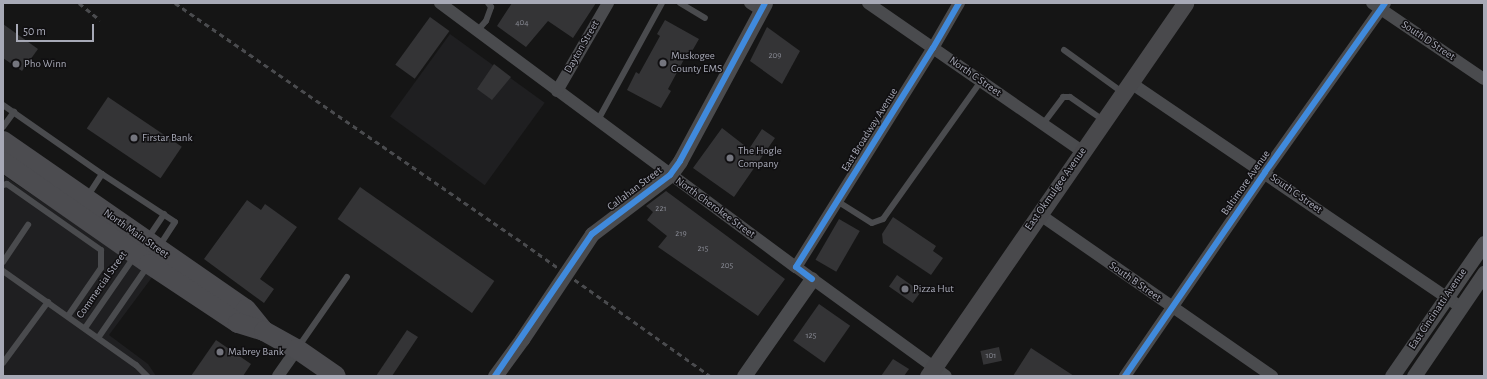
<!DOCTYPE html>
<html>
<head>
<meta charset="utf-8">
<style>
	body { margin:0 }
	#map { position:relative; width:1487px; height:379px; overflow:hidden; background:#151515; font-family:"Alegreya Sans",sans-serif }
	div>[style] { position:absolute }
	.built>* { inset:0; background:#1f1f21; transform-origin:0 0 }
	.building>* { inset:0; background:#343436; transform-origin:0 0 }
	.service>* { height:6px; margin:-3px; padding:0 3px; transform-origin:3px; border-radius:3px; background:#4a4b4e }
	.minor>* { height:12px; margin:-6px; padding:0 6px; transform-origin:6px; border-radius:6px; background:#4a4b4e }
	.tertiary>* { height:15px; margin:-7.5px; padding:0 7.5px; transform-origin:7.5px; border-radius:7.5px; background:#4a4b4e }
	.secondary>* { height:17px; margin:-8.5px; padding:0 8.5px; transform-origin:8.5px; border-radius:8.5px; background:#49494c }
	.primary>* { height:20px; margin:-10px; padding:0 10px; transform-origin:10px; border-radius:10px; background:#4c4c50 }
	.rail>* { height:3px; margin-top:-1.5px; transform-origin:0; background:repeating-linear-gradient(90deg,#4a4b4e 0 5px,transparent 0 9px) }
	.tertiary-bridge>* { height:15px; margin:-7.5px; padding:0 7.5px; transform-origin:7.5px; border-radius:7.5px; background:#4a4b4e }
	.cycleway>* { height:6px; margin:-3px; padding:0 3px; transform-origin:3px; border-radius:3px; background:#408adc }
	.dots>* { width:11px; height:11px; translate:-50% -50%; box-sizing:border-box; border:2px solid #100f11; border-radius:50% }
	span { translate:-50% -50%; white-space:nowrap; text-align:center; line-height:1.15; -webkit-text-stroke:3px #100f11; paint-order:stroke }
	.number-label { font-size:9px; color:#8a8c96 }
	.number-label span { -webkit-text-stroke-width:0 }
	.street-label { font-size:11px; color:#a7a9b6 }
	.poi-label { font-size:11px; color:#a7a9b6 }
	.left { translate:0 -50%; text-align:left }
	.frame { position:absolute; inset:0; border:4px solid #a7a9b6; pointer-events:none }
	.scale { position:absolute; left:16px; top:24px; width:78px; height:18px; box-sizing:border-box; border:2px solid #a7a9b6; border-top:0; padding-left:5px; font-size:12px; line-height:14px; white-space:nowrap; color:#a7a9b6; -webkit-text-stroke:3px #100f11; paint-order:stroke }
</style>
</head>
<body>
<div id="map">
	<div class="built">
		<i style="left:450px;top:34px;width:117px;height:102px;rotate:36deg"></i>
		<i style="clip-path:polygon(3px 175px,153px 276px,109px 335px,148px 364px,156px 376px,3px 376px)"></i>
	</div>
	<div class="building">
		<i style="clip-path:polygon(512px 3px,596px 3px,573px 38px,548px 21px,526px 47px,497px 26px)"></i>
		<i style="left:430px;top:17px;width:24px;height:59px;rotate:36deg"></i>
		<i style="clip-path:polygon(665px 20px,699px 39px,691px 53px,688px 52px,668px 89px,671px 91px,661px 108px,627px 90px,636px 72px,639px 74px,660px 36px,657px 34px)"></i>
		<i style="clip-path:polygon(3px 24px,38px 49px,22px 71px,3px 58px)"></i>
		<i style="clip-path:polygon(767px 27px,800px 51px,782px 84px,750px 61px)"></i>
		<i style="clip-path:polygon(494px 64px,511px 77px,492px 100px,477px 89px)"></i>
		<i style="left:108px;top:97px;width:89px;height:38px;rotate:34deg"></i>
		<i style="clip-path:polygon(722px 128px,749px 149px,762px 129px,775px 138px,734px 197px,693px 168px)"></i>
		<i style="left:360px;top:187px;width:164px;height:39px;rotate:35deg"></i>
		<i style="clip-path:polygon(666px 191px,785px 279px,758px 316px,658px 247px,667px 236px,647px 220px,653px 212px,646px 206px)"></i>
		<i style="clip-path:polygon(247px 200px,261px 210px,265px 204px,297px 227px,260px 279px,274px 289px,264px 303px,204px 259px)"></i>
		<i style="clip-path:polygon(893px 217px,936px 246px,933px 251px,943px 258px,931px 275px,883px 243px,882px 234px)"></i>
		<i style="left:839px;top:219px;width:24px;height:47px;rotate:30deg"></i>
		<i style="left:897px;top:275px;width:29px;height:14px;rotate:35deg"></i>
		<i style="left:819px;top:304px;width:38px;height:45px;rotate:35deg"></i>
		<i style="clip-path:polygon(407px 330px,418px 337px,392px 376px,376px 376px)"></i>
		<i style="clip-path:polygon(216px 340px,251px 364px,243px 376px,191px 376px)"></i>
		<i style="left:999px;top:347px;width:14px;height:19px;rotate:78deg"></i>
		<i style="clip-path:polygon(1031px 348px,1074px 376px,1013px 376px)"></i>
		<i style="clip-path:polygon(893px 359px,909px 369px,904px 376px,881px 376px)"></i>
	</div>
	<div class="service">
		<i style="left:680px;top:3px;width:29px;rotate:31deg"></i>
		<i style="left:477px;top:31px;width:13px;rotate:-48deg"></i>
		<i style="left:486px;top:21px;width:15px;rotate:-70deg"></i>
		<i style="left:491px;top:7px;width:5px;rotate:-127deg"></i>
		<i style="left:1064px;top:50px;width:72px;rotate:35.9deg"></i>
		<i style="left:3px;top:105px;width:121px;rotate:34.9deg"></i>
		<i style="left:102px;top:174px;width:27px;rotate:123deg"></i>
		<i style="left:598px;top:120px;width:133px;rotate:-61.3deg"></i>
		<i style="left:1043px;top:124px;width:34px;rotate:-53deg"></i>
		<i style="left:1063px;top:97px;width:7px"></i>
		<i style="left:1070px;top:97px;width:40px;rotate:34.9deg"></i>
		<i style="left:3px;top:127px;width:19px;rotate:-54deg"></i>
		<i style="left:102px;top:174px;width:87px;rotate:33.3deg"></i>
		<i style="left:175px;top:222px;width:30px;rotate:123deg"></i>
		<i style="left:3px;top:185px;width:4px;rotate:-14deg"></i>
		<i style="left:7px;top:184px;width:115px;rotate:35.1deg"></i>
		<i style="left:101px;top:250px;width:18px;rotate:90deg"></i>
		<i style="left:101px;top:268px;width:58px;rotate:124.5deg"></i>
		<i style="left:837px;top:201px;width:41px;rotate:32.2deg"></i>
		<i style="left:872px;top:223px;width:12px;rotate:-20deg"></i>
		<i style="left:883px;top:219px;width:169px;rotate:-54.6deg"></i>
		<i style="left:148px;top:238px;width:29px;rotate:-56deg"></i>
		<i style="left:3px;top:262px;width:45px;rotate:-56deg"></i>
		<i style="left:3px;top:271px;width:163px;rotate:35.3deg"></i>
		<i style="left:136px;top:365px;width:16px;rotate:45deg"></i>
		<i style="left:85px;top:328px;width:86px;rotate:-55.4deg"></i>
		<i style="left:98px;top:338px;width:86px;rotate:-55.4deg"></i>
		<i style="left:299px;top:346px;width:84px;rotate:-55.2deg"></i>
		<i style="left:3px;top:363px;width:76px;rotate:-53.6deg"></i>
	</div>
	<div class="minor">
		<i style="left:440px;top:3px;width:443px;rotate:36.6deg"></i>
		<i style="left:796px;top:267px;width:185px;rotate:36deg"></i>
		<i style="left:750px;top:3px;width:13px;rotate:32deg"></i>
		<i style="left:868px;top:3px;width:260px;rotate:34.7deg"></i>
		<i style="left:1372px;top:3px;width:135px;rotate:34.2deg"></i>
		<i style="left:1131px;top:83px;width:399px;rotate:34.2deg"></i>
		<i style="left:557px;top:91px;width:102px;rotate:-59.9deg"></i>
		<i style="left:1039px;top:214px;width:284px;rotate:34.8deg"></i>
		<i style="left:796px;top:267px;width:258px;rotate:-58deg"></i>
		<i style="left:933px;top:48px;width:52px;rotate:-60deg"></i>
		<i style="left:278px;top:376px;width:33px;rotate:-55deg"></i>
		<i style="left:1125px;top:376px;width:247px;rotate:-55.5deg"></i>
		<i style="left:1265px;top:172px;width:207px;rotate:-54.6deg"></i>
	</div>
	<div class="tertiary">
		<i style="left:592px;top:234px;width:98px;rotate:-37.1deg"></i>
		<i style="left:670px;top:175px;width:17px;rotate:-54deg"></i>
		<i style="left:680px;top:161px;width:179px;rotate:-61.7deg"></i>
		<i style="left:495px;top:376px;width:46px;rotate:-53.9deg"></i>
		<i style="left:744px;top:376px;width:118px;rotate:-55deg"></i>
		<i style="left:1392px;top:376px;width:162px;rotate:-55.3deg"></i>
		<i style="left:1414px;top:376px;width:125px;rotate:-55.8deg"></i>
	</div>
	<div class="secondary">
		<i style="left:928px;top:376px;width:453px;rotate:-55.4deg"></i>
	</div>
	<div class="primary">
		<i style="left:3px;top:141px;width:295px;rotate:34.7deg"></i>
		<i style="left:246px;top:309px;width:28px;rotate:51deg"></i>
		<i style="left:3px;top:162px;width:178px;rotate:34.9deg"></i>
		<i style="left:149px;top:264px;width:107px;rotate:33.5deg"></i>
		<i style="left:238px;top:323px;width:27px;rotate:17deg"></i>
		<i style="left:264px;top:331px;width:38px;rotate:29deg"></i>
		<i style="left:297px;top:349px;width:47px;rotate:34.7deg"></i>
	</div>
	<div class="rail">
		<i style="left:79px;top:3px;width:27px;rotate:39deg"></i>
		<i style="left:175px;top:3px;width:414px;rotate:34.6deg"></i>
		<i style="left:516px;top:238px;width:238px;rotate:35.4deg"></i>
	</div>
	<div class="tertiary-bridge">
		<i style="left:522px;top:339px;width:126px;rotate:-56.3deg"></i>
	</div>
	<div class="cycleway">
		<i style="left:812px;top:279px;width:20px;rotate:-143deg"></i>
		<i style="left:796px;top:267px;width:258px;rotate:-58deg"></i>
		<i style="left:933px;top:48px;width:52px;rotate:-60deg"></i>
		<i style="left:495px;top:376px;width:172px;rotate:-55.7deg"></i>
		<i style="left:592px;top:234px;width:98px;rotate:-37.1deg"></i>
		<i style="left:670px;top:175px;width:17px;rotate:-54deg"></i>
		<i style="left:680px;top:161px;width:179px;rotate:-61.7deg"></i>
		<i style="left:1125px;top:376px;width:247px;rotate:-55.5deg"></i>
		<i style="left:1265px;top:172px;width:207px;rotate:-54.6deg"></i>
	</div>
	<div class="dots">
		<i style="left:663px;top:63px;background:#74757e"></i>
		<i style="left:16px;top:64px;background:#74757e"></i>
		<i style="left:134px;top:138px;background:#74757e"></i>
		<i style="left:730px;top:158px;background:#74757e"></i>
		<i style="left:905px;top:289px;background:#74757e"></i>
		<i style="left:220px;top:352px;background:#74757e"></i>
	</div>
	<div class="number-label">
		<span style="left:522px;top:23px">404</span>
		<span style="left:775px;top:56px">209</span>
		<span style="left:661px;top:209px">221</span>
		<span style="left:681px;top:234px">219</span>
		<span style="left:703px;top:249px">215</span>
		<span style="left:727px;top:266px">205</span>
		<span style="left:811px;top:336px">125</span>
		<span style="left:991px;top:356px">101</span>
	</div>
	<div class="street-label">
		<span style="left:1428px;top:41px;rotate:34deg">South D Street</span>
		<span style="left:582px;top:47px;rotate:-60deg">Dayton Street</span>
		<span style="left:975px;top:77px;rotate:35deg">North C Street</span>
		<span style="left:870px;top:130px;rotate:-58deg">East Broadway Avenue</span>
		<span style="left:1246px;top:183px;rotate:-55deg">Baltimore Avenue</span>
		<span style="left:635px;top:189px;rotate:-37deg">Callahan Street</span>
		<span style="left:1056px;top:189px;rotate:-55deg">East Okmulgee Avenue</span>
		<span style="left:1296px;top:194px;rotate:35deg">South C Street</span>
		<span style="left:715px;top:208px;rotate:36deg">North Cherokee Street</span>
		<span style="left:136px;top:234px;rotate:35deg">North Main Street</span>
		<span style="left:1135px;top:282px;rotate:35deg">South B Street</span>
		<span style="left:102px;top:285px;rotate:-55deg">Commercial Street</span>
		<span style="left:1438px;top:309px;rotate:-56deg">East Cincinatti Avenue</span>
	</div>
	<div class="poi-label">
		<span class="left" style="left:671px;top:63px">Muskogee<br>County EMS</span>
		<span class="left" style="left:24px;top:64px">Pho Winn</span>
		<span class="left" style="left:142px;top:138px">Firstar Bank</span>
		<span class="left" style="left:738px;top:158px">The Hogle<br>Company</span>
		<span class="left" style="left:913px;top:289px">Pizza Hut</span>
		<span class="left" style="left:228px;top:352px">Mabrey Bank</span>
	</div>
	<div class="frame"></div>
	<div class="scale">50 m</div>
</div>
</body>
</html>
